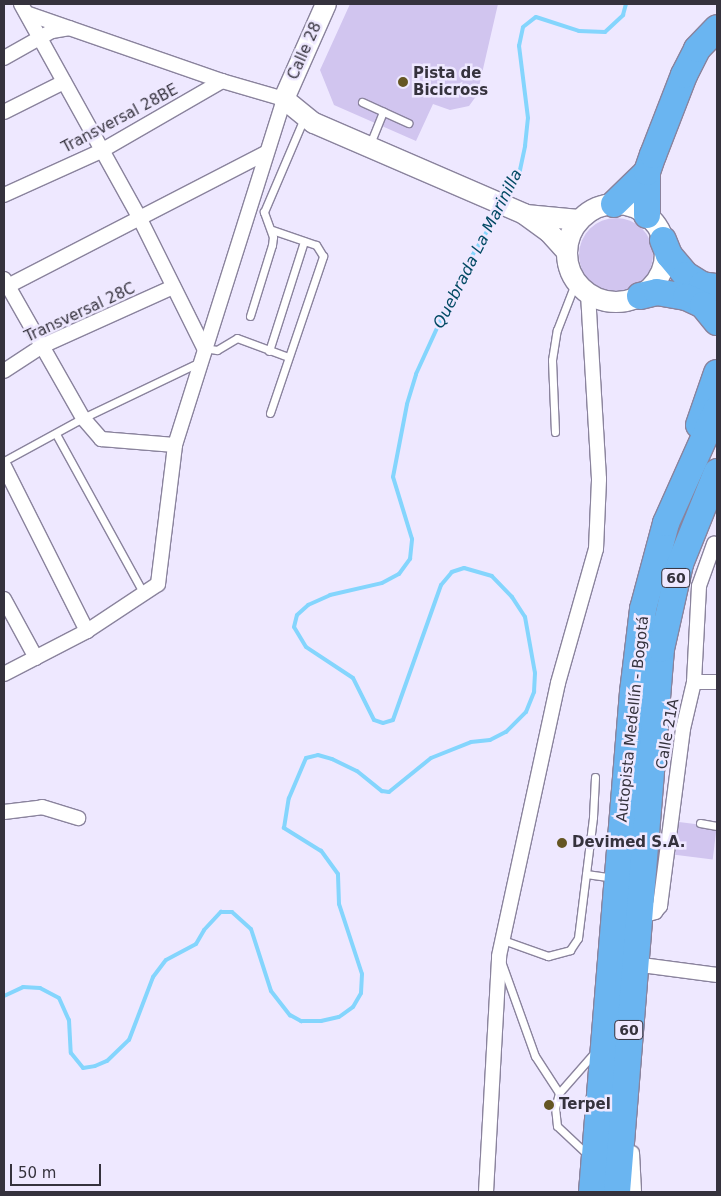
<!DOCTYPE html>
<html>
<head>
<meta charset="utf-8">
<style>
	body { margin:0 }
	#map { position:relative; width:721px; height:1196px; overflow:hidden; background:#eee8ff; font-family:"DejaVu Sans",sans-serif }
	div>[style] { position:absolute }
	.green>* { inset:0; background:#d1c5ef; transform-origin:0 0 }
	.round { border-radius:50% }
	.stream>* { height:4px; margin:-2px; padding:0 2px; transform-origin:2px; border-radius:2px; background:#84d5fd }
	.roads { filter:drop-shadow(1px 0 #8a839d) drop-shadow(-1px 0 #8a839d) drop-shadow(0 1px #8a839d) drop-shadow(0 -1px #8a839d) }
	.lane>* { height:7px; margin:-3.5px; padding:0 3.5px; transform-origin:3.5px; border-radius:3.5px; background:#fff }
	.street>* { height:14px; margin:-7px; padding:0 7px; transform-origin:7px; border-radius:7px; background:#fff }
	.secondary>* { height:20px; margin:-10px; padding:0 10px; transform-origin:10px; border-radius:10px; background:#fff }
	.secondary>.ring { margin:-10px; padding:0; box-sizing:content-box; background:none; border:20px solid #fff; border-radius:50% }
	.highway>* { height:26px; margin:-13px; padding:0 13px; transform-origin:13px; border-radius:13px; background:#6ab5f1 }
	.dots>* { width:14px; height:14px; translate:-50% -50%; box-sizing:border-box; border:2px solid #eee8ff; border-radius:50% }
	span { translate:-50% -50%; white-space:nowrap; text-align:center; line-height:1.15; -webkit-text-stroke:5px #eee8ff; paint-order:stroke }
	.shield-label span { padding:1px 4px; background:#eee8ff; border:1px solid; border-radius:4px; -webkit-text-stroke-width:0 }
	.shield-label { font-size:14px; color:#35323d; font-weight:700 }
	.street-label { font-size:15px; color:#35323d }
	.poi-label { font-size:15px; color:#35323d; font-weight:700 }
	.left { translate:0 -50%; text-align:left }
	.water-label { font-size:16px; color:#024964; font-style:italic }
	.frame { position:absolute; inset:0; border:5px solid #35323d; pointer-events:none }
	.scale { position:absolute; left:10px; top:1164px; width:91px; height:22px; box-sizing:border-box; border:2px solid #35323d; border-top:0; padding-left:6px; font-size:15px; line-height:18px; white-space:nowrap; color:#35323d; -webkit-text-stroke:4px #eee8ff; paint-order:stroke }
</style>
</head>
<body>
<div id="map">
	<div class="green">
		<i style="clip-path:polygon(350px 4px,498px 4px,477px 95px,469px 106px,450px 110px,433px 104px,416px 141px,334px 105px,320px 70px)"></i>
		<i class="round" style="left:579px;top:218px;width:74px;height:74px"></i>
		<i style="left:679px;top:822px;width:38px;height:33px;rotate:7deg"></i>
	</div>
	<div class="stream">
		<i style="left:506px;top:199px;width:32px;rotate:-64deg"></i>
		<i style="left:520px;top:170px;width:25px;rotate:-78deg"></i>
		<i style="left:525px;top:146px;width:28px;rotate:-84deg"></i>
		<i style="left:528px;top:118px;width:73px;rotate:-97.1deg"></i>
		<i style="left:519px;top:46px;width:19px;rotate:-78deg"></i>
		<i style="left:523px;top:27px;width:16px;rotate:-38deg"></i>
		<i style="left:536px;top:17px;width:45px;rotate:18deg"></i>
		<i style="left:579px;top:31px;width:26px;rotate:2deg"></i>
		<i style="left:605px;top:32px;width:25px;rotate:-43deg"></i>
		<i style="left:623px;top:15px;width:11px;rotate:-75deg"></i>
		<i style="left:4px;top:996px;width:21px;rotate:-25deg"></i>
		<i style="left:23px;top:987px;width:17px;rotate:3deg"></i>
		<i style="left:40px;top:988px;width:21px;rotate:28deg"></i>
		<i style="left:59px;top:998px;width:24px;rotate:66deg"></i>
		<i style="left:69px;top:1020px;width:33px;rotate:87deg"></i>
		<i style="left:71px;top:1053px;width:19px;rotate:51deg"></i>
		<i style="left:83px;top:1068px;width:12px;rotate:-9deg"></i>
		<i style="left:95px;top:1066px;width:13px;rotate:-23deg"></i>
		<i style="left:107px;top:1061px;width:30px;rotate:-44deg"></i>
		<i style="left:129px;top:1040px;width:67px;rotate:-69.1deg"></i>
		<i style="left:153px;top:977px;width:21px;rotate:-53deg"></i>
		<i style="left:166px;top:960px;width:34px;rotate:-28deg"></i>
		<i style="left:196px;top:944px;width:16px;rotate:-60deg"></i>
		<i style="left:204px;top:930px;width:25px;rotate:-47deg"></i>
		<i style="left:221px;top:912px;width:11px"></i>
		<i style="left:232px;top:912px;width:25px;rotate:42deg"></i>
		<i style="left:251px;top:929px;width:65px;rotate:72.1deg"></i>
		<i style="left:271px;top:991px;width:31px;rotate:52deg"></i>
		<i style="left:290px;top:1015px;width:13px;rotate:29deg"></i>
		<i style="left:301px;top:1021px;width:20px"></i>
		<i style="left:321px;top:1021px;width:18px;rotate:-13deg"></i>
		<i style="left:339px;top:1017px;width:17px;rotate:-36deg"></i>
		<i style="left:353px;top:1007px;width:16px;rotate:-60deg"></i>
		<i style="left:361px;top:993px;width:19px;rotate:-87deg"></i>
		<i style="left:362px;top:974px;width:74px;rotate:-108.2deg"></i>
		<i style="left:339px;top:904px;width:30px;rotate:-92deg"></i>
		<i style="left:338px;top:874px;width:29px;rotate:-126deg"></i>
		<i style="left:321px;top:851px;width:44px;rotate:-148.1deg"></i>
		<i style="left:284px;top:828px;width:30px;rotate:-81deg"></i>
		<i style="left:289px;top:798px;width:43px;rotate:-67deg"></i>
		<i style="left:306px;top:758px;width:12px;rotate:-14deg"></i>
		<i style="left:318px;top:755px;width:15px;rotate:16deg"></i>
		<i style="left:332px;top:759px;width:28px;rotate:26deg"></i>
		<i style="left:357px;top:771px;width:32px;rotate:39deg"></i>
		<i style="left:382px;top:791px;width:7px;rotate:8deg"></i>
		<i style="left:389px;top:792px;width:54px;rotate:-39deg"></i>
		<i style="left:431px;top:758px;width:43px;rotate:-21.8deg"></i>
		<i style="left:471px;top:742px;width:19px;rotate:-6deg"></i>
		<i style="left:490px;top:740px;width:18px;rotate:-27deg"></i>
		<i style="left:506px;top:732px;width:28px;rotate:-45deg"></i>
		<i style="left:526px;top:712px;width:22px;rotate:-68deg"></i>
		<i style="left:534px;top:692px;width:19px;rotate:-87deg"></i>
		<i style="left:535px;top:673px;width:57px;rotate:-100.1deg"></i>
		<i style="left:525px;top:617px;width:24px;rotate:-123deg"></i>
		<i style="left:512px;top:597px;width:29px;rotate:-134deg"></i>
		<i style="left:492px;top:576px;width:29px;rotate:-164deg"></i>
		<i style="left:464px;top:568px;width:13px;rotate:162deg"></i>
		<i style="left:452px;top:572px;width:17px;rotate:130deg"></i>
		<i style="left:441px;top:585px;width:143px;rotate:109.6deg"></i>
		<i style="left:393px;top:720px;width:10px;rotate:163deg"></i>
		<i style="left:383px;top:723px;width:9px;rotate:-162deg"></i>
		<i style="left:374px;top:720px;width:47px;rotate:-116.6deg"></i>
		<i style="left:353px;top:678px;width:56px;rotate:-146.6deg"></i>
		<i style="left:306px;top:647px;width:23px;rotate:-121deg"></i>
		<i style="left:294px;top:627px;width:12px;rotate:-76deg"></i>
		<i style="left:297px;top:615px;width:15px;rotate:-42deg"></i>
		<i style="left:308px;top:605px;width:24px;rotate:-24deg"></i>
		<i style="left:330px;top:595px;width:53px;rotate:-13deg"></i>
		<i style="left:382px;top:583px;width:19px;rotate:-28deg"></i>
		<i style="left:399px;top:574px;width:19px;rotate:-54deg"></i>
		<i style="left:410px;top:559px;width:20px;rotate:-84deg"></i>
		<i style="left:412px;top:539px;width:65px;rotate:-107deg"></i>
		<i style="left:393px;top:477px;width:74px;rotate:-79.1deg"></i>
		<i style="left:407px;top:404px;width:31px;rotate:-73deg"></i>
		<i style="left:416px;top:374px;width:115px;rotate:-65.4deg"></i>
		<i style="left:464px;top:269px;width:69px;rotate:-58.6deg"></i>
	</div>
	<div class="roads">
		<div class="lane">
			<i style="left:362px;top:102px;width:51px;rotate:24.5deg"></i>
			<i style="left:370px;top:144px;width:35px;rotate:-68deg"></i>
			<i style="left:250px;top:316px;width:74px;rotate:-72.8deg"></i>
			<i style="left:272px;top:245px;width:8px;rotate:-83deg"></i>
			<i style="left:273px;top:237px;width:27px;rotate:-110deg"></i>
			<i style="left:264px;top:212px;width:102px;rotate:-66.9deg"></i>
			<i style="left:204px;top:348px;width:13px;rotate:9deg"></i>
			<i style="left:217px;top:350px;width:23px;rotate:-31deg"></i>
			<i style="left:237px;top:338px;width:54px;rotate:20.4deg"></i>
			<i style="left:269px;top:351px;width:115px;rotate:-72.3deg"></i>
			<i style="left:270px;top:413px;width:166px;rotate:-71.3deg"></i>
			<i style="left:323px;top:256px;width:13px;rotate:-122deg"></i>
			<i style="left:316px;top:245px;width:46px;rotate:-161.2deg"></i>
			<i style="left:555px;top:432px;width:72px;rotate:-92.4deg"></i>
			<i style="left:552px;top:360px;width:30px;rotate:-81deg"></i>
			<i style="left:557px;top:330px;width:53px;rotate:-68.8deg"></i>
			<i style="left:56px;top:434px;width:183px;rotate:61.2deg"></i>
			<i style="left:4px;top:461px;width:90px;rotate:-28.6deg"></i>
			<i style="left:83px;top:418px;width:130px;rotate:-25.6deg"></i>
			<i style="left:700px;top:823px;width:17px;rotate:10deg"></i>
			<i style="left:586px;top:874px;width:27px;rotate:8deg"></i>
			<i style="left:503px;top:940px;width:48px;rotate:19.6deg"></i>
			<i style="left:548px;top:956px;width:23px;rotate:-15deg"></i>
			<i style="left:570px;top:950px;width:14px;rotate:-56deg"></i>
			<i style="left:578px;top:938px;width:122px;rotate:-82.9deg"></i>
			<i style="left:593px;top:817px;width:40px;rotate:-87.1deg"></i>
			<i style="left:502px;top:964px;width:98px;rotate:70.3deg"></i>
			<i style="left:535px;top:1056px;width:44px;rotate:57deg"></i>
			<i style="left:588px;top:1155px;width:42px;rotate:-136.9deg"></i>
			<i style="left:557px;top:1126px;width:18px;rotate:-96deg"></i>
			<i style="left:555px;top:1108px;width:16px;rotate:-75deg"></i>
			<i style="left:559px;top:1093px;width:55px;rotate:-48.7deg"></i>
		</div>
		<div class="street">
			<i style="left:21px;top:4px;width:246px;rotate:61deg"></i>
			<i style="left:140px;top:219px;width:144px;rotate:63.6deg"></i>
			<i style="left:4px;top:58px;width:55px;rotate:-29.4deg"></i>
			<i style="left:52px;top:31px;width:18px;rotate:-9deg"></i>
			<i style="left:4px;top:112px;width:67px;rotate:-26.6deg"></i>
			<i style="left:4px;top:195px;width:107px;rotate:-24.4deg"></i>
			<i style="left:101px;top:151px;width:140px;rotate:-30deg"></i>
			<i style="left:4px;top:279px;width:160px;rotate:60.4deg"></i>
			<i style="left:83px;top:418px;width:28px;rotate:49deg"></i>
			<i style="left:101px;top:439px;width:74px;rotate:4.6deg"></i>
			<i style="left:4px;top:288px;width:295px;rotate:-27.3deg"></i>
			<i style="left:4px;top:371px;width:45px;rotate:-33.3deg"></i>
			<i style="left:42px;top:346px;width:144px;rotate:-24.2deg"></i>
			<i style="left:4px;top:466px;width:185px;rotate:63.3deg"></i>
			<i style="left:4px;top:599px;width:67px;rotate:61.5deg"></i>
			<i style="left:4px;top:674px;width:93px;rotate:-27.4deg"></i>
			<i style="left:87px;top:631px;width:85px;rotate:-33.5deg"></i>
			<i style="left:158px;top:584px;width:140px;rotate:-83deg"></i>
			<i style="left:175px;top:445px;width:363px;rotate:-72.5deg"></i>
			<i style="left:284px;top:99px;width:65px;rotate:-163.8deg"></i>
			<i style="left:222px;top:81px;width:204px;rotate:-160.9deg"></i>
			<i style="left:694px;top:682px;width:23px"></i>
			<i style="left:4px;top:812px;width:38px;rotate:-7deg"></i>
			<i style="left:42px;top:807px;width:38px;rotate:17deg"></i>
			<i style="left:638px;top:917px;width:18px;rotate:-16deg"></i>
			<i style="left:655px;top:912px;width:8px;rotate:-50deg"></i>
			<i style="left:660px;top:906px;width:178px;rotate:-82.6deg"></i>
			<i style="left:683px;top:729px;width:48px;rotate:-76.8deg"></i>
			<i style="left:694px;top:682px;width:96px;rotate:-87deg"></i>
			<i style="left:699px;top:586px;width:45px;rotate:-70.3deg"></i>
			<i style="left:634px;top:964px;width:84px;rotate:7.5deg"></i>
			<i style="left:632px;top:1153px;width:39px;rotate:87deg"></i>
			<i style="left:486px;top:1192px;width:236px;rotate:-86.8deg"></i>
			<i style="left:499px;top:956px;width:279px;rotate:-77.8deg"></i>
			<i style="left:558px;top:683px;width:139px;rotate:-74.2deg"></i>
			<i style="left:596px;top:549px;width:70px;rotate:-87.5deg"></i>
			<i style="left:599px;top:479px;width:186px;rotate:-93.4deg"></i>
		</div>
		<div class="secondary">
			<i style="left:326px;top:4px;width:104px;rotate:113.9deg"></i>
			<i style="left:284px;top:99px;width:38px;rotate:39deg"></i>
			<i style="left:314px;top:123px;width:229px;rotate:23.4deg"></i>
			<i style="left:524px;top:214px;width:31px;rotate:36deg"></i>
			<i style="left:549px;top:232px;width:27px;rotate:48deg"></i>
			<i class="ring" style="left:567px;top:204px;width:78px;height:78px"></i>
			<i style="left:526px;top:215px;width:53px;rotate:5.4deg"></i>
		</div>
		<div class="highway">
			<i style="left:614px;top:204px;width:46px;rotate:-44.1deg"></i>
			<i style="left:647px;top:215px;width:43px;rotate:-90deg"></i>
			<i style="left:647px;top:172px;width:18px;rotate:-71deg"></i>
			<i style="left:653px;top:155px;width:86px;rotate:-68.8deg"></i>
			<i style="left:684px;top:75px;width:29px;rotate:-63deg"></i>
			<i style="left:697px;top:49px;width:29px;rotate:-46deg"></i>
			<i style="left:663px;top:240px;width:16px;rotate:68deg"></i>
			<i style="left:669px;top:255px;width:26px;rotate:50deg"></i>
			<i style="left:686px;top:275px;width:19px;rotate:32deg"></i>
			<i style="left:702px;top:285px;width:15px;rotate:8deg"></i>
			<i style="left:640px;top:296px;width:17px;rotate:-13deg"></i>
			<i style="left:657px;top:292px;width:29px;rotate:10deg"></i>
			<i style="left:686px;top:297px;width:19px;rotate:25deg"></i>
			<i style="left:703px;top:305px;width:22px;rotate:51deg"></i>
			<i style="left:699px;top:425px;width:55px;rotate:-70.9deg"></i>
			<i style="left:592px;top:1192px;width:502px;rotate:-85.31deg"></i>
			<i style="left:633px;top:692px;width:84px;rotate:-83.1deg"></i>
			<i style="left:643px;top:609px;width:89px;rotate:-75deg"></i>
			<i style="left:666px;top:523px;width:125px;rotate:-65.9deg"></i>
			<i style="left:617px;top:1192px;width:545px;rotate:-85.37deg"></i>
			<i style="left:661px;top:649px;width:87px;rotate:-77.4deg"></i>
			<i style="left:680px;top:564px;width:99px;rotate:-68.1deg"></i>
		</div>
	</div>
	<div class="dots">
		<i style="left:403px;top:82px;background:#655623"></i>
		<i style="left:562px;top:843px;background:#655623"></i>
		<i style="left:549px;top:1105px;background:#655623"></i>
	</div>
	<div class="shield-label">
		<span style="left:676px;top:578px">60</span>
		<span style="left:629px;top:1030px">60</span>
	</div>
	<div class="street-label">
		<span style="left:305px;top:51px;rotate:-66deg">Calle 28</span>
		<span style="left:120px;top:119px;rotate:-28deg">Transversal 28BE</span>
		<span style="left:80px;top:313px;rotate:-25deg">Transversal 28C</span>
		<span style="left:633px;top:719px;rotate:-84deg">Autopista Medellín - Bogotá</span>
		<span style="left:668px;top:734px;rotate:-80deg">Calle 21A</span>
	</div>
	<div class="poi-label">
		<span class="left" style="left:413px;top:82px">Pista de<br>Bicicross</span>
		<span class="left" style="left:572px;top:843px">Devimed S.A.</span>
		<span class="left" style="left:559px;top:1105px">Terpel</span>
	</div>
	<div class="water-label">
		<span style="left:478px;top:249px;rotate:-63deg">Quebrada La Marinilla</span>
	</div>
	<div class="frame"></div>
	<div class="scale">50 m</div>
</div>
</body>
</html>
